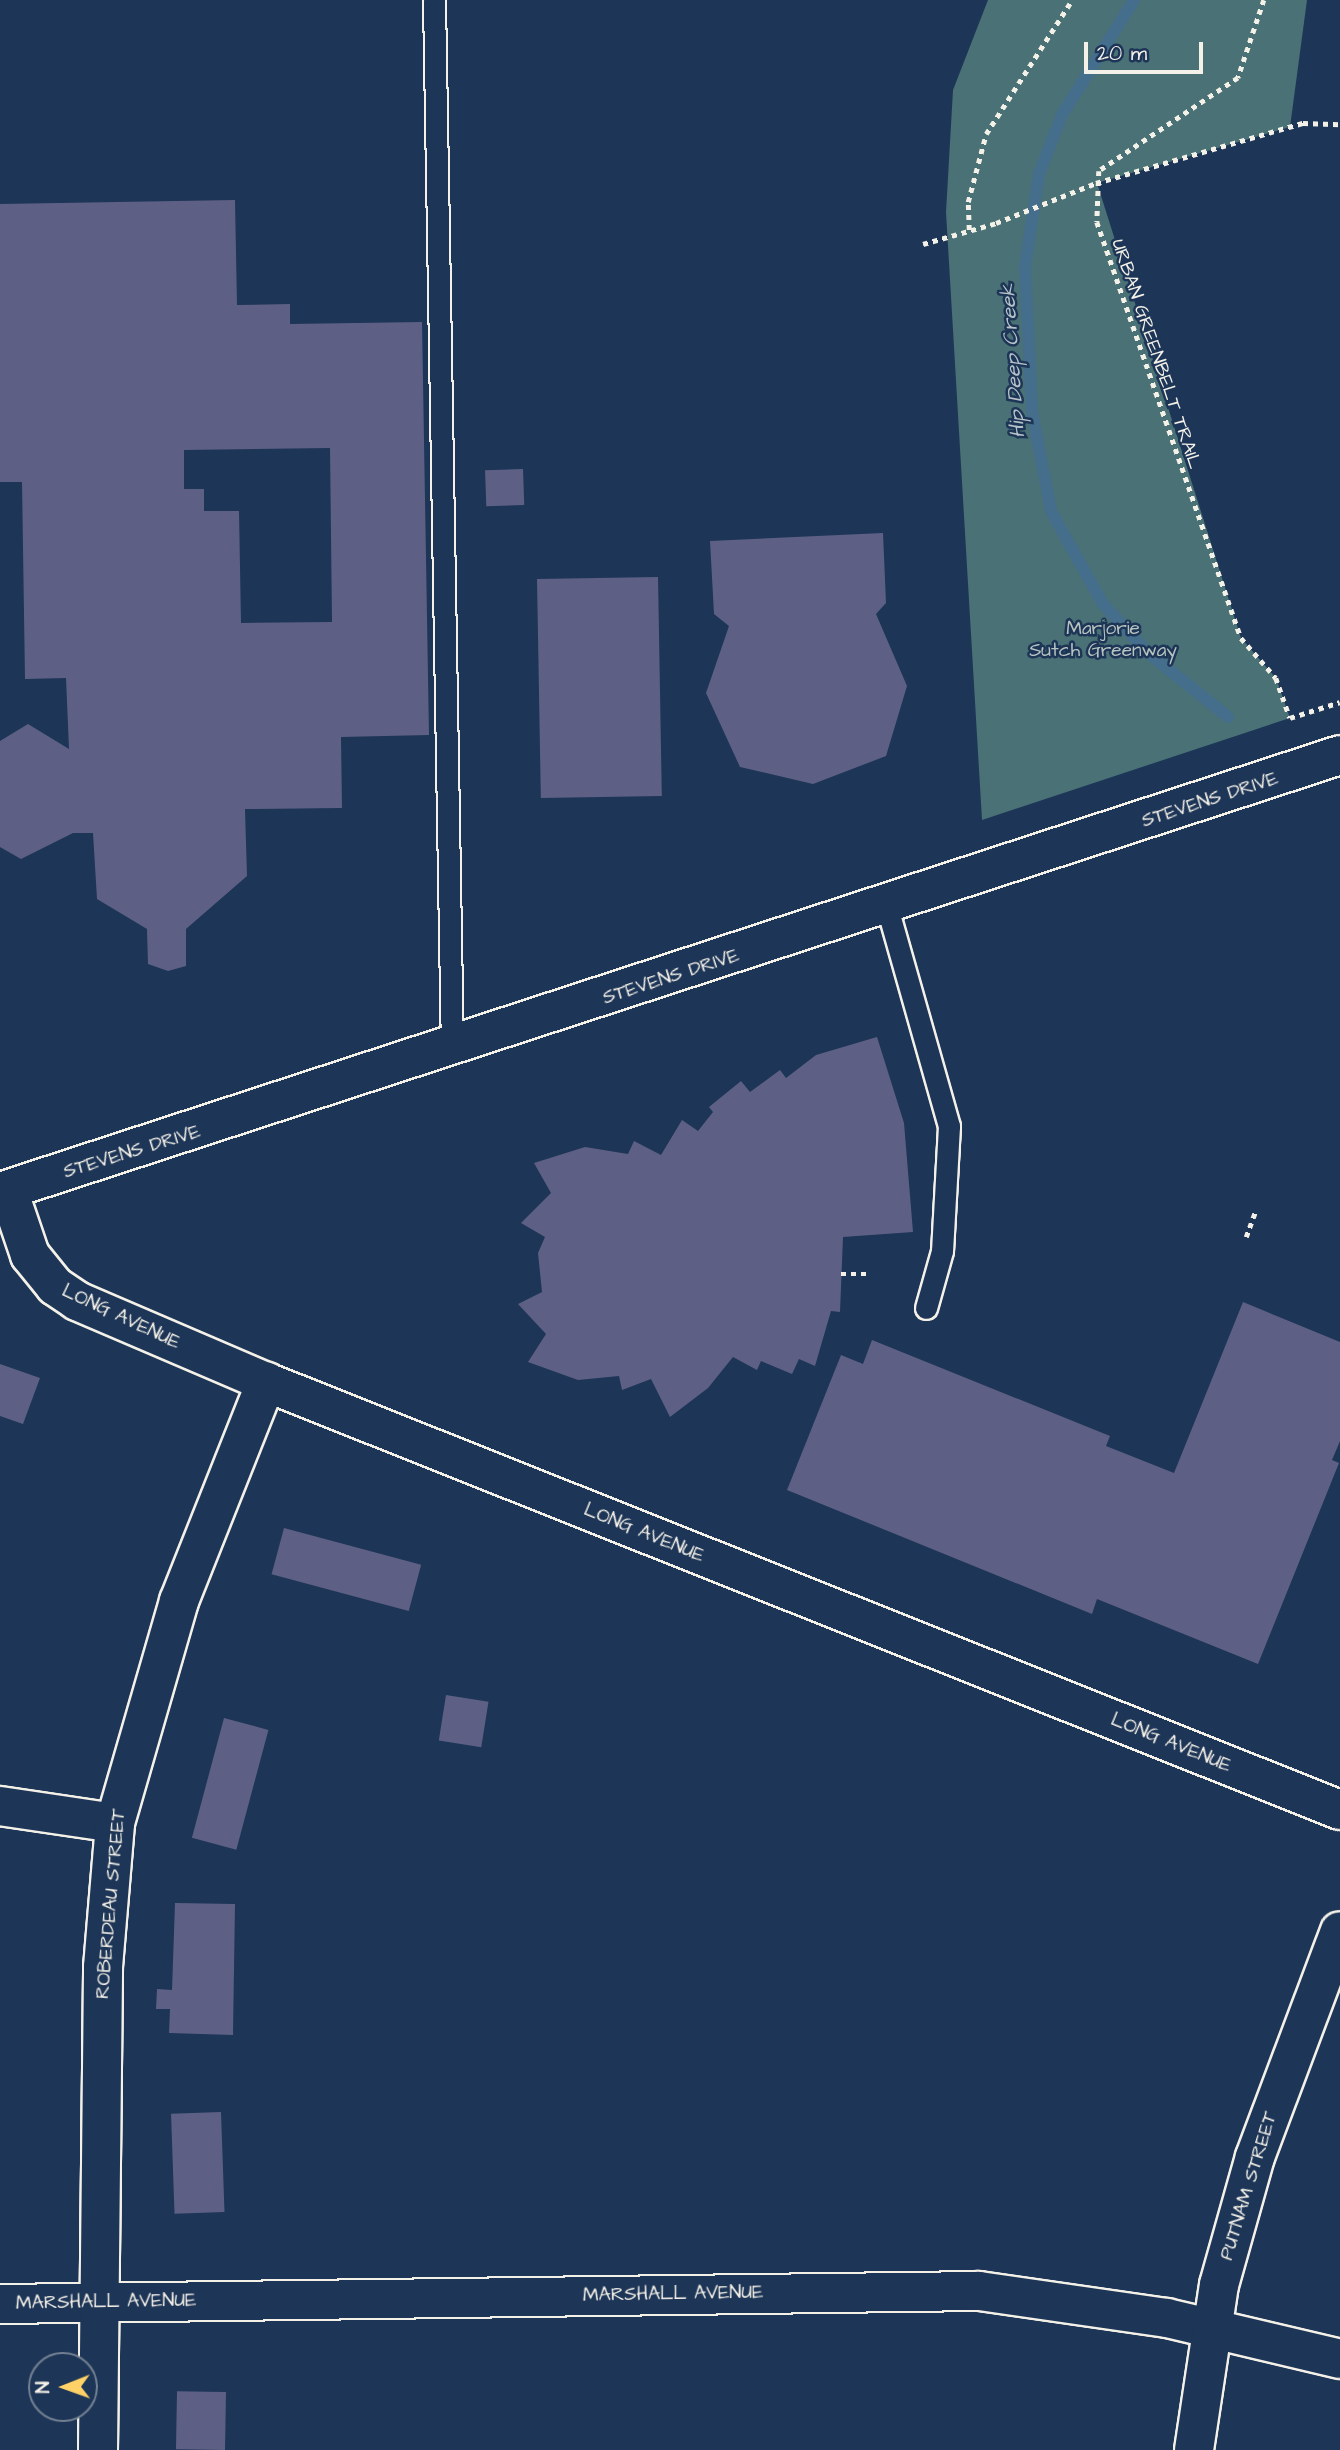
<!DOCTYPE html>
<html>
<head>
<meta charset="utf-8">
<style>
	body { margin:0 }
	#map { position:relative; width:1340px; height:2450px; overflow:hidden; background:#1d3557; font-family:"Architects Daughter",sans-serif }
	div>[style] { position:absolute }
	.green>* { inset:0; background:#4a7175 }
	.stream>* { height:12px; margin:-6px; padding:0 6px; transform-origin:6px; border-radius:6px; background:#456e8d }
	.building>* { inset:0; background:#5d6084; transform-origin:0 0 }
	.path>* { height:4.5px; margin-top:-2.25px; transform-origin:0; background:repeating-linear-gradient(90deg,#f4f1e8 0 5px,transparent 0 10px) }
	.roads { filter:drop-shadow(2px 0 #f4f1e8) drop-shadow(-2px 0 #f4f1e8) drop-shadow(0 2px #f4f1e8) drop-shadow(0 -2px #f4f1e8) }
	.service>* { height:21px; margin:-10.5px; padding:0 10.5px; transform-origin:10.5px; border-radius:10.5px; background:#1d3557 }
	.minor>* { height:38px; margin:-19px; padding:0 19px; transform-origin:19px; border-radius:19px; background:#1d3557 }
	.tertiary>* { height:38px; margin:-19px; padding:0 19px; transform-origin:19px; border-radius:19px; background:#1d3557 }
	.secondary>* { height:38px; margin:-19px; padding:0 19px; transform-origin:19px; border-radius:19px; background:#1d3557 }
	span { translate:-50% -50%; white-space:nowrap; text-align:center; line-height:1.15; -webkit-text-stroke:5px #1d3557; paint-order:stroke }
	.street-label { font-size:19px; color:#f4f1e8 }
	.park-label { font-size:19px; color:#b8c4c0 }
	.water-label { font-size:21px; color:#b7c3c8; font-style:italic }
	.north { position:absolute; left:28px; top:2352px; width:70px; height:70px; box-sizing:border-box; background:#1d3557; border:2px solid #738091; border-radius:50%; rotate:269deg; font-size:19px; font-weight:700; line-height:28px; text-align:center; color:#f4f1e8 }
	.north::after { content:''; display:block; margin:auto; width:24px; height:32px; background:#ffd166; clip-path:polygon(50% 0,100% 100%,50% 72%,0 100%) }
	.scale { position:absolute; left:1084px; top:42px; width:119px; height:32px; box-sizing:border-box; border:4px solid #f4f1e8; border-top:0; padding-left:9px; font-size:21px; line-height:24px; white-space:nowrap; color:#f4f1e8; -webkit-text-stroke:5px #1d3557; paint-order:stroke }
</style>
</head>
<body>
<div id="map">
	<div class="green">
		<i style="clip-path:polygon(988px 0,1307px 0,1290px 127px,1097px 183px,1241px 638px,1276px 678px,1290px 718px,982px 820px,946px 212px,953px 90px)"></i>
	</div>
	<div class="stream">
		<i style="left:1134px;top:0;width:136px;rotate:122.1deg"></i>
		<i style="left:1062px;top:115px;width:63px;rotate:111.3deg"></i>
		<i style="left:1039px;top:174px;width:94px;rotate:98.6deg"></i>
		<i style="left:1025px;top:267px;width:144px;rotate:87.2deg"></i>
		<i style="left:1032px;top:411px;width:102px;rotate:79.2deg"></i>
		<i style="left:1051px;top:511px;width:107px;rotate:60.8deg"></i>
		<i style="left:1103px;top:604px;width:65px;rotate:47.5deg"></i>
		<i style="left:1147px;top:652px;width:104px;rotate:38.7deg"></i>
	</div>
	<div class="building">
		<i style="clip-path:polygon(evenodd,235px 200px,237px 305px,290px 304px,290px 324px,422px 322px,429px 735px,341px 737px,342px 808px,245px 809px,247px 876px,186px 929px,186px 966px,168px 971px,148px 964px,147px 929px,97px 899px,93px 833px,73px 833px,21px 859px,0 847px,0 741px,28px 724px,69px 749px,66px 678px,25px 679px,22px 482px,0 482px,0 204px,235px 200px,330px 448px,332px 622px,241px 623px,239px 511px,204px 511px,204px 489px,184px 489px,184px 450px,330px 448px)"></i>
		<i style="left:523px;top:469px;width:36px;height:38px;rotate:88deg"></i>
		<i style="clip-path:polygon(883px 533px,886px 603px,876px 614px,907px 686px,886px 756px,813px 784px,740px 767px,706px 693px,729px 626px,714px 614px,710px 541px)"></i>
		<i style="left:658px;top:577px;width:219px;height:121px;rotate:89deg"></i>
		<i style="clip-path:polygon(877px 1037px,904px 1123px,913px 1232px,843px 1237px,840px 1312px,831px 1311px,815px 1366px,799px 1359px,792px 1374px,761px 1361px,757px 1370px,733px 1357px,708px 1388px,670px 1417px,651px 1379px,622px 1390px,619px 1376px,578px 1380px,528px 1362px,546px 1334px,518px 1304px,542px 1292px,538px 1253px,545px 1237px,521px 1223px,551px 1193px,534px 1163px,585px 1147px,628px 1154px,634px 1141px,661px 1155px,682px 1120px,698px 1131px,713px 1112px,709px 1107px,741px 1081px,750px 1092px,780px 1070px,786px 1078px,816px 1055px)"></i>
		<i style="clip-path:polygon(1243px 1302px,1340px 1342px,1340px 1441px,1332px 1460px,1339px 1463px,1258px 1664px,1097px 1599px,1092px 1614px,787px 1490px,841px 1355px,863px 1364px,872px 1340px,1110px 1436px,1106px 1446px,1174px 1473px)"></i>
		<i style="clip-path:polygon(0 1364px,40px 1378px,23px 1424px,0 1416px)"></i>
		<i style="left:284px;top:1528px;width:142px;height:48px;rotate:15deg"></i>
		<i style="left:446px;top:1695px;width:43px;height:46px;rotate:9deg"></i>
		<i style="left:224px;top:1718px;width:46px;height:124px;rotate:15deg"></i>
		<i style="clip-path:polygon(175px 1903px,235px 1904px,233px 2035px,169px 2033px,170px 2009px,156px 2009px,157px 1989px,172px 1990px)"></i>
		<i style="left:221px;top:2112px;width:100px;height:50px;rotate:88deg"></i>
		<i style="left:226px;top:2392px;width:58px;height:49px;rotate:91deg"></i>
	</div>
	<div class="path">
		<i style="left:1264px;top:0;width:82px;rotate:108.4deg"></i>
		<i style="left:1238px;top:78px;width:167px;rotate:146.2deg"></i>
		<i style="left:1099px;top:171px;width:51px;rotate:92.2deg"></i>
		<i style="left:1097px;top:222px;width:440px;rotate:70.9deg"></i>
		<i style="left:1241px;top:638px;width:53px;rotate:48.8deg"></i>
		<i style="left:1276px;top:678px;width:42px;rotate:70.7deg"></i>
		<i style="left:1290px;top:718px;width:52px;rotate:-17.7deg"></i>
		<i style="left:969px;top:230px;width:28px;rotate:-92deg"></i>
		<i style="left:968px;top:202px;width:70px;rotate:-75.2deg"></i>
		<i style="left:986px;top:134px;width:159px;rotate:-57.3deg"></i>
		<i style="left:923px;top:244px;width:76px;rotate:-16deg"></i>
		<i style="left:996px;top:223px;width:108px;rotate:-21.8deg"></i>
		<i style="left:1096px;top:183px;width:216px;rotate:-16.2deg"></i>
		<i style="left:1303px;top:123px;width:37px;rotate:2deg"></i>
		<i style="left:1246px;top:1237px;width:29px;rotate:-70deg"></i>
		<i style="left:841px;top:1274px;width:29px"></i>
	</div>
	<div class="roads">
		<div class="service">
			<i style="left:434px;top:0;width:1048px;rotate:89.02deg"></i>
			<i style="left:887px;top:907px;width:228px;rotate:74.2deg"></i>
			<i style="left:949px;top:1126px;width:125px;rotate:93.2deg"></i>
			<i style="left:942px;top:1251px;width:59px;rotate:105.7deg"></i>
		</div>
		<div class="minor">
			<i style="left:0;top:1806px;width:116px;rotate:8.4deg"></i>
			<i style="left:0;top:2304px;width:979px;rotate:-0.76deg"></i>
			<i style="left:979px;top:2291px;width:190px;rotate:8.2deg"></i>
			<i style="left:1167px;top:2318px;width:178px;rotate:13.3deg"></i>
			<i style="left:98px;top:2450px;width:483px;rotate:-89.4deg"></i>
			<i style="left:103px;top:1967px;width:144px;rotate:-85.2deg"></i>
			<i style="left:115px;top:1823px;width:231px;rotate:-73.9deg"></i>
			<i style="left:179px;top:1601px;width:236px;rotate:-68.3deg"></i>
			<i style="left:1194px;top:2450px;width:167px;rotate:-81.4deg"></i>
			<i style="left:1219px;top:2285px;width:133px;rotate:-74.3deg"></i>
			<i style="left:1255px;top:2157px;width:241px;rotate:-69.4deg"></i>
		</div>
		<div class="tertiary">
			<i style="left:8px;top:1190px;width:69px;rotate:71.3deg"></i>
			<i style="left:30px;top:1255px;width:40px;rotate:51deg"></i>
			<i style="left:55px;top:1286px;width:27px;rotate:34deg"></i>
			<i style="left:77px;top:1301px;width:206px;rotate:23.2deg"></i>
			<i style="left:266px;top:1382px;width:1156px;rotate:21.73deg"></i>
		</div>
		<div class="secondary">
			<i style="left:0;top:1192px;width:1409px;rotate:-18.06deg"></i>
		</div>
	</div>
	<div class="street-label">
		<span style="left:1156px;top:354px;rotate:71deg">URBAN GREENBELT TRAIL</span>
		<span style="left:1210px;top:800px;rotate:-18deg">STEVENS DRIVE</span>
		<span style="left:671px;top:977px;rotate:-18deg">STEVENS DRIVE</span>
		<span style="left:132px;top:1152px;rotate:-17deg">STEVENS DRIVE</span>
		<span style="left:121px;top:1317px;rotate:25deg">LONG AVENUE</span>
		<span style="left:644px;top:1533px;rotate:22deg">LONG AVENUE</span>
		<span style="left:1171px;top:1743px;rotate:22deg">LONG AVENUE</span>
		<span style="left:111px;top:1904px;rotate:-85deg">ROBERDEAU STREET</span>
		<span style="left:1249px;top:2186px;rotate:-73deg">PUTNAM STREET</span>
		<span style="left:673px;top:2294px;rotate:-1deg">MARSHALL AVENUE</span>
		<span style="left:106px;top:2302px;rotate:-1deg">MARSHALL AVENUE</span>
	</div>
	<div class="park-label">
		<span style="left:1103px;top:640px">Marjorie<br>Sutch Greenway</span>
	</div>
	<div class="water-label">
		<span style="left:1013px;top:361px;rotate:-94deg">Hip Deep Creek</span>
	</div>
	<div class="north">N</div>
	<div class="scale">20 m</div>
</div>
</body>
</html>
